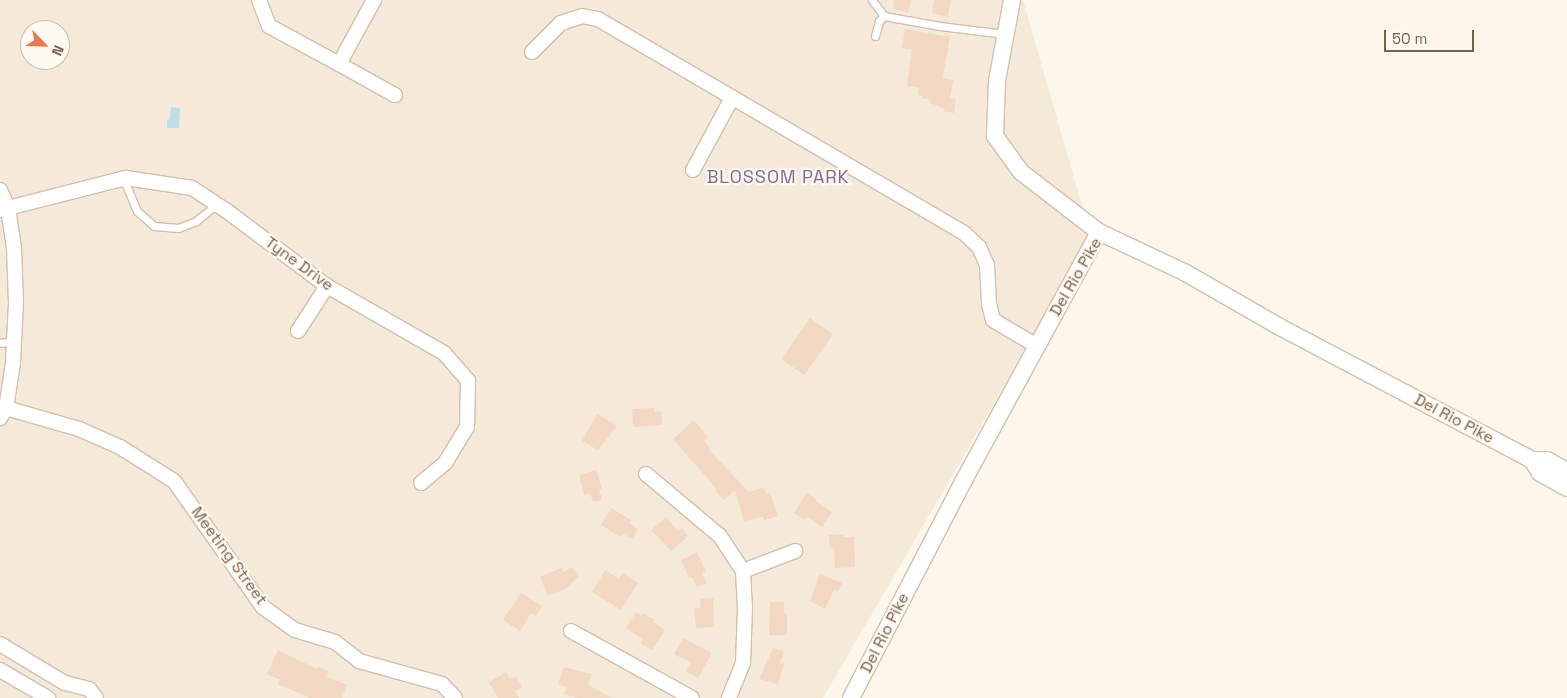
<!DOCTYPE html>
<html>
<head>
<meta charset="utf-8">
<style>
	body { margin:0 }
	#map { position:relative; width:1567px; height:698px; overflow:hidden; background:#fdf7eb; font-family:"Space Grotesk",sans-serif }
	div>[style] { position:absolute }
	.residential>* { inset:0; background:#f5e9d9 }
	.water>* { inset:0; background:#bedfe7 }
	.building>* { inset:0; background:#f2d8c2; transform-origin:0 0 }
	.roads { filter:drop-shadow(1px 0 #d0c0af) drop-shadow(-1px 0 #d0c0af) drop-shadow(0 1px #d0c0af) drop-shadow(0 -1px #d0c0af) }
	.service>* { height:7px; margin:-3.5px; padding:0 3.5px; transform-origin:3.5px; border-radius:3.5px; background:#fff }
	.minor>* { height:14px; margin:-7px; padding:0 7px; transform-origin:7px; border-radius:7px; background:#fff }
	.tertiary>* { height:16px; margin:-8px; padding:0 8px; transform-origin:8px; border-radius:8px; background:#fff }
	span { translate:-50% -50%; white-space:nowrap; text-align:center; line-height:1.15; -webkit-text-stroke:4.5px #fffaf1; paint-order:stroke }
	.street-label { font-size:16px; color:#795f4d }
	.neighbourhood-label { font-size:18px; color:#876594; letter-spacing:1px }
	.north { position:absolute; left:20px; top:20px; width:50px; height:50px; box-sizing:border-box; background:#fffaf1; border:1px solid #c9bcaf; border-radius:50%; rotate:114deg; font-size:14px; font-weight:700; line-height:20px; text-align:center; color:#795f4d }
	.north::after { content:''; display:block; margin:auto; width:18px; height:22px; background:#e67b51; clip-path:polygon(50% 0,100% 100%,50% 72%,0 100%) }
	.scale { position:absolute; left:1384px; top:30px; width:90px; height:22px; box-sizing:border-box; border:2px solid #795f4d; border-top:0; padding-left:6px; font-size:15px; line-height:18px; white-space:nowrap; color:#795f4d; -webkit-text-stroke:4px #fffaf1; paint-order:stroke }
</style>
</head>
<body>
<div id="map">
	<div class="residential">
		<i style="clip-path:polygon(evenodd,0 0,1023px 0,1091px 237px,823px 698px,0 698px,0 0,30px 30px,60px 30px,60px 60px,30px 60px,30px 30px)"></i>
	</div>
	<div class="water">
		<i style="clip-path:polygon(171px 107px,180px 108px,179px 128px,167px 128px,167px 120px,170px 119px)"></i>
	</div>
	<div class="building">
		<i style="clip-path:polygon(894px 0,911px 0,908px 12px,893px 9px)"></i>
		<i style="clip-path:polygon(934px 0,951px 0,948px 17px,932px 13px)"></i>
		<i style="clip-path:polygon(905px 29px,950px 37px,943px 78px,953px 80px,950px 98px,956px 99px,954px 113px,943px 111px,944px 108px,930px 103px,931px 100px,922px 98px,923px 96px,918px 95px,919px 88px,907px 86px,912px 49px,902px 48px)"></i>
		<i style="left:810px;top:318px;width:28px;height:50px;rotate:35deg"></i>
		<i style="clip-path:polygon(654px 408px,654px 412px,661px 411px,662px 425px,633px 427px,632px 409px)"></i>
		<i style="clip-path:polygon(597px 414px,617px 426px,598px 450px,582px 441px)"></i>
		<i style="clip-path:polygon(694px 420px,708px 437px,704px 441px,710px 448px,708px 449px,749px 492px,764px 487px,766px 494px,770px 492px,778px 516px,764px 520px,763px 517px,744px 521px,735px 490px,724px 500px,715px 491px,717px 489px,673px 439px)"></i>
		<i style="clip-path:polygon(596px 470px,602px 489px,599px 489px,602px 500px,593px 502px,590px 493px,584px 495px,579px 475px)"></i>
		<i style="clip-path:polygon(807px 492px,817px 499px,816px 501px,832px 512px,822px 527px,807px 517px,805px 520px,794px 513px)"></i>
		<i style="clip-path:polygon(611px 508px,631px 520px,629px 523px,638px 529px,632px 539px,623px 534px,621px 537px,601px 525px)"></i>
		<i style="clip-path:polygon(666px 517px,678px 531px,682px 528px,688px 536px,671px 551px,651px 530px)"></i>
		<i style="clip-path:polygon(844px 534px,844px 537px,854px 537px,855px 567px,835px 568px,834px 548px,830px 548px,829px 535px)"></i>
		<i style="clip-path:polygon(697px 552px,706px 572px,702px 573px,707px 583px,697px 587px,692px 577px,689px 578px,681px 560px)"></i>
		<i style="clip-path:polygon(573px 567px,578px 577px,565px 589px,548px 596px,540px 577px,561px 568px,563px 572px)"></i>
		<i style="clip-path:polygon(605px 570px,619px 579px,622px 573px,638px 583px,621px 610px,592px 592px)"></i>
		<i style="clip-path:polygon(820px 574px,842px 583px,838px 592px,834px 590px,825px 609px,810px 601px)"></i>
		<i style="clip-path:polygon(521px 593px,542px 606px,536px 616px,531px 613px,520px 631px,503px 620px)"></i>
		<i style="clip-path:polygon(713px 598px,714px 627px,696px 628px,694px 608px,701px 608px,700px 599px)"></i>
		<i style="clip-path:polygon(770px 602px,784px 602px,784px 613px,787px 613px,787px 635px,769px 635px)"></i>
		<i style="clip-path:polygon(636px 612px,641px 616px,643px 613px,654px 620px,653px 622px,665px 630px,652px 650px,641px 644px,643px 640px,626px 628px)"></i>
		<i style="clip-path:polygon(683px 638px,712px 653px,698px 678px,686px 671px,691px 663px,674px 654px)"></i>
		<i style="clip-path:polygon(773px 648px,784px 651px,780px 663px,784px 664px,778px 684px,759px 679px)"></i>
		<i style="clip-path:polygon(278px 650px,317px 669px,318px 667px,329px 671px,327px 677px,347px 685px,342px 698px,310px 698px,278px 684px,280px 680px,267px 674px)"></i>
		<i style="clip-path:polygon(564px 667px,592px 674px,588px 685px,612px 698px,577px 698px,564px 694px,567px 687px,558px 684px)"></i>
		<i style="clip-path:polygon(506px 672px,510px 679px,516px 676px,522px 687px,515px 691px,519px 698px,498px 698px,489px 682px)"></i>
	</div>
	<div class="roads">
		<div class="service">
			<i style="left:872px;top:0;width:20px;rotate:53deg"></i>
			<i style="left:875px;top:36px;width:16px;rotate:-75deg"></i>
			<i style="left:879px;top:21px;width:7px;rotate:-45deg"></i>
			<i style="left:884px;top:16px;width:57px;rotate:10.1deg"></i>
			<i style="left:940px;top:26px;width:65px;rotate:7deg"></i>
			<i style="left:123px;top:178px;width:36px;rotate:67deg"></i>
			<i style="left:137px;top:211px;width:23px;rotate:41deg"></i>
			<i style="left:154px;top:226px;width:24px;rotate:5deg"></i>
			<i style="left:178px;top:228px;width:19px;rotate:-21deg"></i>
			<i style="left:196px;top:221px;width:26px;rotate:-39deg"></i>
			<i style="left:0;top:343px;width:14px;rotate:-8deg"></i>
		</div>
		<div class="minor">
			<i style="left:259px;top:0;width:28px;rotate:69deg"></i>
			<i style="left:269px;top:26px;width:80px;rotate:28.5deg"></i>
			<i style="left:339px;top:64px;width:73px;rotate:-61.3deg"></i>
			<i style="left:532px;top:52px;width:41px;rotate:-45deg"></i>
			<i style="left:561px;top:23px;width:22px;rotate:-18deg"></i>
			<i style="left:582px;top:16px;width:16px;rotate:11deg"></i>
			<i style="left:598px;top:19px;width:424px;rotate:30.3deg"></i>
			<i style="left:964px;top:233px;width:21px;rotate:43deg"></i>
			<i style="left:979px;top:247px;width:20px;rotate:66deg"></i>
			<i style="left:987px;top:265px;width:39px;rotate:87deg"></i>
			<i style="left:989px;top:304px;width:16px;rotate:76deg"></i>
			<i style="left:993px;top:320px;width:51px;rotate:30.6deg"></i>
			<i style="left:339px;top:64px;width:64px;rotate:29deg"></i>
			<i style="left:693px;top:170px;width:82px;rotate:-61.6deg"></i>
			<i style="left:0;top:190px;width:20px;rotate:66deg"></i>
			<i style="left:8px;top:208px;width:40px;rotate:81.5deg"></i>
			<i style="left:14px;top:248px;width:55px;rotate:87.9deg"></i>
			<i style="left:16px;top:303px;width:60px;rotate:92.9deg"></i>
			<i style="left:13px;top:363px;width:46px;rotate:98.8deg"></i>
			<i style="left:6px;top:408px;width:12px;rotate:121deg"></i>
			<i style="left:0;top:210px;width:130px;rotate:-14.3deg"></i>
			<i style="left:126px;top:178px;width:67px;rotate:8.6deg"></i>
			<i style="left:192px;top:188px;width:42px;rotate:33.3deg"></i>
			<i style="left:227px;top:211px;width:125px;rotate:36.9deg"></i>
			<i style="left:327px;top:286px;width:135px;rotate:29.8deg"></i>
			<i style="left:444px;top:353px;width:37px;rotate:49deg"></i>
			<i style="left:468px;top:381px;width:46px;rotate:91.2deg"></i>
			<i style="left:467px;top:427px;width:42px;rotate:121.4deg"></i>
			<i style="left:445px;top:463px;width:31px;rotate:140deg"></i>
			<i style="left:298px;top:331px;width:54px;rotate:-57.2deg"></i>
			<i style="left:6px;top:408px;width:76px;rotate:16deg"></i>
			<i style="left:79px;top:429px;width:45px;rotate:23.7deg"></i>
			<i style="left:120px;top:447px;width:64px;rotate:32.2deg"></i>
			<i style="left:174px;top:481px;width:154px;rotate:54.8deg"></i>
			<i style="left:263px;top:607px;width:39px;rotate:36deg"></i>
			<i style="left:295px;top:630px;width:42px;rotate:16.7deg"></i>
			<i style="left:335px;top:642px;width:31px;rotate:38deg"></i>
			<i style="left:359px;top:661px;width:86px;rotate:15.5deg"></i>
			<i style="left:442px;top:684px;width:19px;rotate:47deg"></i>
			<i style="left:646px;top:474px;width:97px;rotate:40deg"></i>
			<i style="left:720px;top:536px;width:42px;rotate:56.7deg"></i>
			<i style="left:743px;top:571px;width:36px;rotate:87deg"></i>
			<i style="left:745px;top:607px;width:56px;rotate:92deg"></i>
			<i style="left:743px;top:663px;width:38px;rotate:112deg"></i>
			<i style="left:743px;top:571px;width:56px;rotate:-21deg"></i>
			<i style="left:571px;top:631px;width:138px;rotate:29deg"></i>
			<i style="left:0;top:644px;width:76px;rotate:31deg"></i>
			<i style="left:65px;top:683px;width:25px;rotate:14deg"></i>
			<i style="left:89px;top:689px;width:11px;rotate:52deg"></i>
			<i style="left:0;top:670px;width:56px;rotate:30.3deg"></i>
		</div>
		<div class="tertiary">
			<i style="left:1012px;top:0;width:82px;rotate:100.5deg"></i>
			<i style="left:997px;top:81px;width:55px;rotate:92.1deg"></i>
			<i style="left:995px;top:136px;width:44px;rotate:54.2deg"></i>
			<i style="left:1021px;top:172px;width:98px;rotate:37.6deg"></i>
			<i style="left:1099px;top:232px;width:96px;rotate:25.2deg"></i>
			<i style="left:1186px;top:273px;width:106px;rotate:29.9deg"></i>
			<i style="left:1278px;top:326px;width:287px;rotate:27.8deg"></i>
			<i style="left:1532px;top:460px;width:15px"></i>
			<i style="left:1547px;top:460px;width:23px;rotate:29deg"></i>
			<i style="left:1532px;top:460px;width:15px;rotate:58deg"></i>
			<i style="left:1540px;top:473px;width:31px;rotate:29deg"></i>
			<i style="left:851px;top:698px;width:246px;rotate:-62.6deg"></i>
			<i style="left:964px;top:480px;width:282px;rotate:-61.4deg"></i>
		</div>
	</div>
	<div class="street-label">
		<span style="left:299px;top:264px;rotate:36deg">Tyne Drive</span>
		<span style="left:1076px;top:277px;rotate:-60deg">Del Rio Pike</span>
		<span style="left:1454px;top:419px;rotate:28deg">Del Rio Pike</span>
		<span style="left:229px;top:556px;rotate:54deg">Meeting Street</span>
		<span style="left:885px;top:633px;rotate:-63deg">Del Rio Pike</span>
	</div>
	<div class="neighbourhood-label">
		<span style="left:778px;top:177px">BLOSSOM PARK</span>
	</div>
	<div class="north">N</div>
	<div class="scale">50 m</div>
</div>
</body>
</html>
